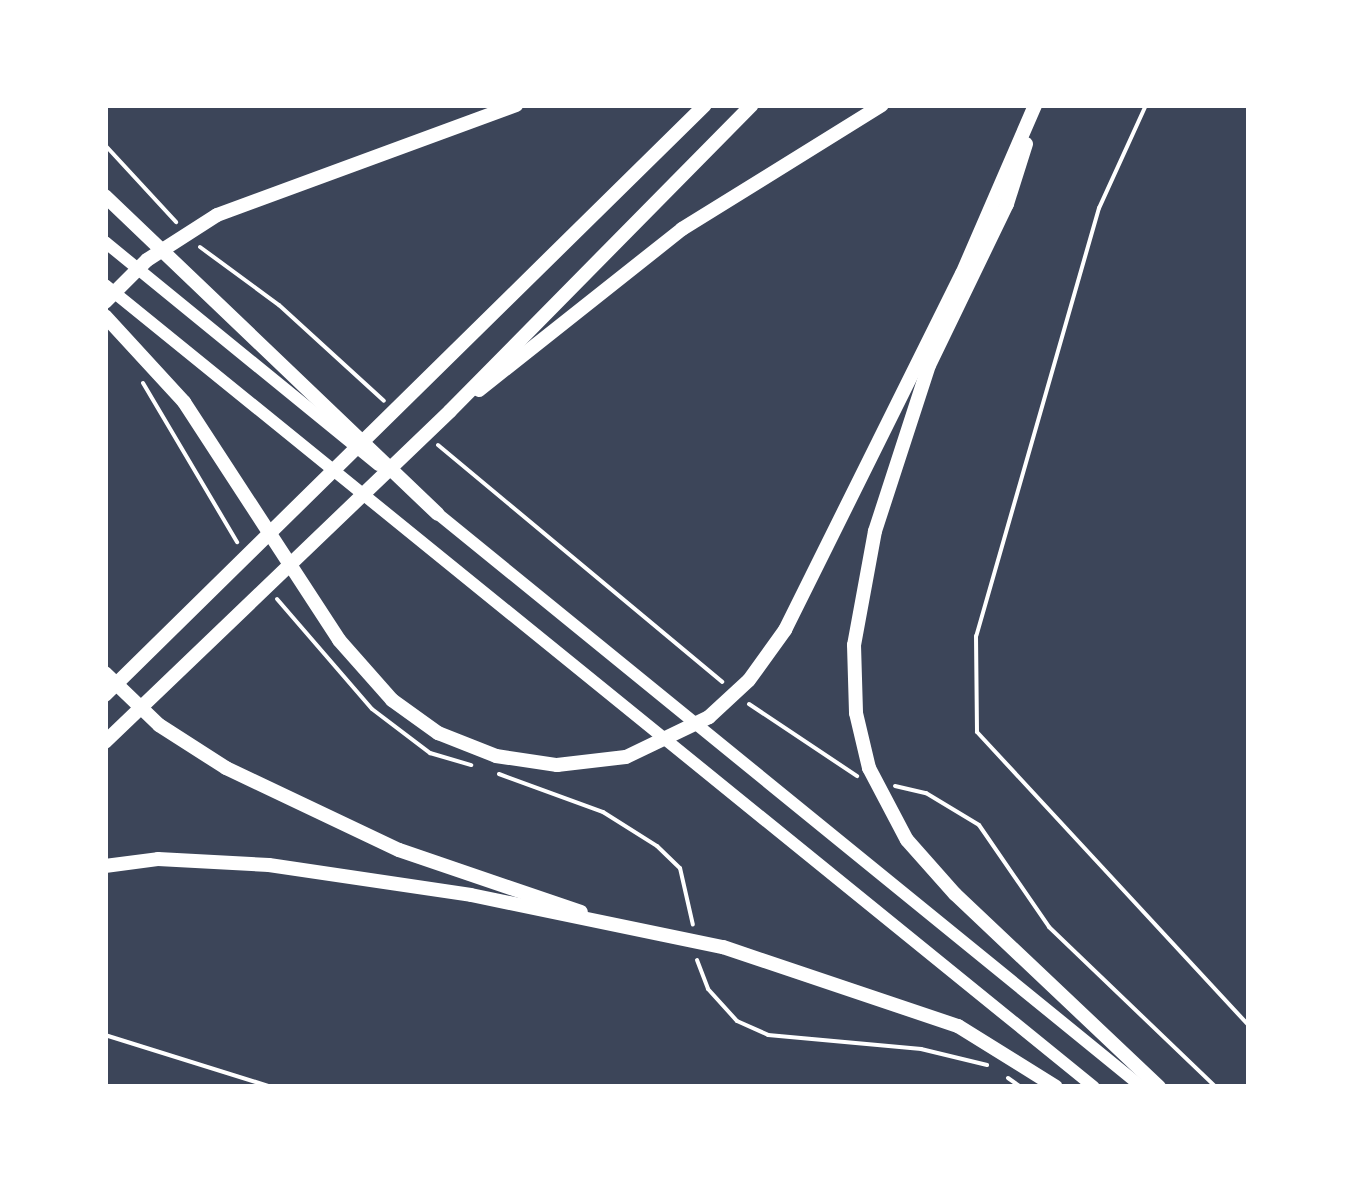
<!DOCTYPE html>
<html>
<head>
<meta charset="utf-8">
<style>
	body { margin:0 }
	#map { position:relative; width:1354px; height:1192px; overflow:hidden; background:#2d3142; font-family:Rubik,sans-serif }
	div>[style] { position:absolute }
	.green>* { inset:0; background:#3c4559; transform-origin:0 0 }
	.path>* { height:4px; margin:-2px; padding:0 2px; transform-origin:2px; border-radius:2px; background:#fff }
	.primary>* { height:12px; margin:-6px; padding:0 6px; transform-origin:6px; border-radius:6px; background:#fff }
	.motorway>* { height:14px; margin:-7px; padding:0 7px; transform-origin:7px; border-radius:7px; background:#fff }
	span { translate:-50% -50%; white-space:nowrap; text-align:center; line-height:1.15; -webkit-text-stroke:10px #fff; paint-order:stroke }
	.frame { position:absolute; inset:0; border:108px solid #fff; pointer-events:none }
</style>
</head>
<body>
<div id="map">
	<div class="green">
		<i style="left:105px;top:105px;width:1144px;height:982px"></i>
	</div>
	<div class="path">
		<i style="left:1146px;top:105px;width:113px;rotate:114.5deg"></i>
		<i style="left:1099px;top:208px;width:445px;rotate:106deg"></i>
		<i style="left:976px;top:636px;width:96px;rotate:89.4deg"></i>
		<i style="left:977px;top:732px;width:401px;rotate:47.2deg"></i>
		<i style="left:105px;top:145px;width:105px;rotate:47.3deg"></i>
		<i style="left:200px;top:247px;width:98px;rotate:36.3deg"></i>
		<i style="left:279px;top:305px;width:142px;rotate:42.4deg"></i>
		<i style="left:143px;top:383px;width:185px;rotate:59.4deg"></i>
		<i style="left:438px;top:445px;width:370px;rotate:39.8deg"></i>
		<i style="left:277px;top:599px;width:145px;rotate:49.2deg"></i>
		<i style="left:372px;top:709px;width:73px;rotate:37.2deg"></i>
		<i style="left:430px;top:753px;width:43px;rotate:16.3deg"></i>
		<i style="left:749px;top:704px;width:130px;rotate:33.7deg"></i>
		<i style="left:499px;top:774px;width:111px;rotate:20.1deg"></i>
		<i style="left:603px;top:812px;width:64px;rotate:32.2deg"></i>
		<i style="left:657px;top:846px;width:32px;rotate:44deg"></i>
		<i style="left:680px;top:868px;width:58px;rotate:77.2deg"></i>
		<i style="left:895px;top:786px;width:32px;rotate:13deg"></i>
		<i style="left:926px;top:793px;width:62px;rotate:31.1deg"></i>
		<i style="left:979px;top:825px;width:124px;rotate:55.5deg"></i>
		<i style="left:1049px;top:927px;width:231px;rotate:43.8deg"></i>
		<i style="left:697px;top:960px;width:31px;rotate:69deg"></i>
		<i style="left:708px;top:989px;width:43px;rotate:47.8deg"></i>
		<i style="left:737px;top:1021px;width:34px;rotate:24deg"></i>
		<i style="left:768px;top:1035px;width:154px;rotate:5.2deg"></i>
		<i style="left:921px;top:1049px;width:68px;rotate:13.6deg"></i>
		<i style="left:105px;top:1035px;width:175px;rotate:17.3deg"></i>
		<i style="left:1008px;top:1078px;width:16px;rotate:35deg"></i>
	</div>
	<div class="primary">
		<i style="left:105px;top:242px;width:353px;rotate:39.2deg"></i>
		<i style="left:105px;top:285px;width:1273px;rotate:39.04deg"></i>
		<i style="left:432px;top:509px;width:916px;rotate:39.15deg"></i>
	</div>
	<div class="motorway">
		<i style="left:1026px;top:144px;width:63px;rotate:107.6deg"></i>
		<i style="left:1007px;top:204px;width:179px;rotate:115.8deg"></i>
		<i style="left:929px;top:365px;width:175px;rotate:108deg"></i>
		<i style="left:875px;top:531px;width:116px;rotate:100.4deg"></i>
		<i style="left:854px;top:645px;width:68px;rotate:88.3deg"></i>
		<i style="left:856px;top:713px;width:57px;rotate:76.7deg"></i>
		<i style="left:869px;top:768px;width:81px;rotate:62.2deg"></i>
		<i style="left:907px;top:840px;width:72px;rotate:48.4deg"></i>
		<i style="left:955px;top:894px;width:281px;rotate:43.4deg"></i>
		<i style="left:105px;top:196px;width:460px;rotate:43.7deg"></i>
		<i style="left:105px;top:302px;width:59px;rotate:-45deg"></i>
		<i style="left:147px;top:260px;width:83px;rotate:-32.7deg"></i>
		<i style="left:217px;top:215px;width:319px;rotate:-20.2deg"></i>
		<i style="left:105px;top:316px;width:117px;rotate:47.4deg"></i>
		<i style="left:184px;top:402px;width:284px;rotate:56.9deg"></i>
		<i style="left:339px;top:640px;width:80px;rotate:48.5deg"></i>
		<i style="left:392px;top:700px;width:57px;rotate:35.7deg"></i>
		<i style="left:438px;top:733px;width:62px;rotate:21.6deg"></i>
		<i style="left:496px;top:756px;width:62px;rotate:8.4deg"></i>
		<i style="left:557px;top:765px;width:69px;rotate:-6.6deg"></i>
		<i style="left:626px;top:757px;width:92px;rotate:-25.7deg"></i>
		<i style="left:709px;top:717px;width:54px;rotate:-42.8deg"></i>
		<i style="left:749px;top:680px;width:62px;rotate:-54.2deg"></i>
		<i style="left:785px;top:630px;width:398px;rotate:-63.6deg"></i>
		<i style="left:962px;top:274px;width:184px;rotate:-66.6deg"></i>
		<i style="left:479px;top:390px;width:259px;rotate:-38.4deg"></i>
		<i style="left:682px;top:229px;width:235px;rotate:-31.8deg"></i>
		<i style="left:105px;top:673px;width:75px;rotate:43.9deg"></i>
		<i style="left:159px;top:725px;width:80px;rotate:32.7deg"></i>
		<i style="left:226px;top:768px;width:191px;rotate:25.4deg"></i>
		<i style="left:399px;top:850px;width:192px;rotate:18.8deg"></i>
		<i style="left:105px;top:695px;width:841px;rotate:-44.52deg"></i>
		<i style="left:105px;top:742px;width:478px;rotate:-43.8deg"></i>
		<i style="left:450px;top:411px;width:430px;rotate:-45.4deg"></i>
		<i style="left:105px;top:866px;width:53px;rotate:-7.5deg"></i>
		<i style="left:158px;top:859px;width:111px;rotate:3.1deg"></i>
		<i style="left:269px;top:865px;width:204px;rotate:8.4deg"></i>
		<i style="left:471px;top:895px;width:257px;rotate:11.7deg"></i>
		<i style="left:723px;top:947px;width:248px;rotate:18.6deg"></i>
		<i style="left:958px;top:1026px;width:115px;rotate:31.9deg"></i>
	</div>
	<div class="frame"></div>
</div>
</body>
</html>
